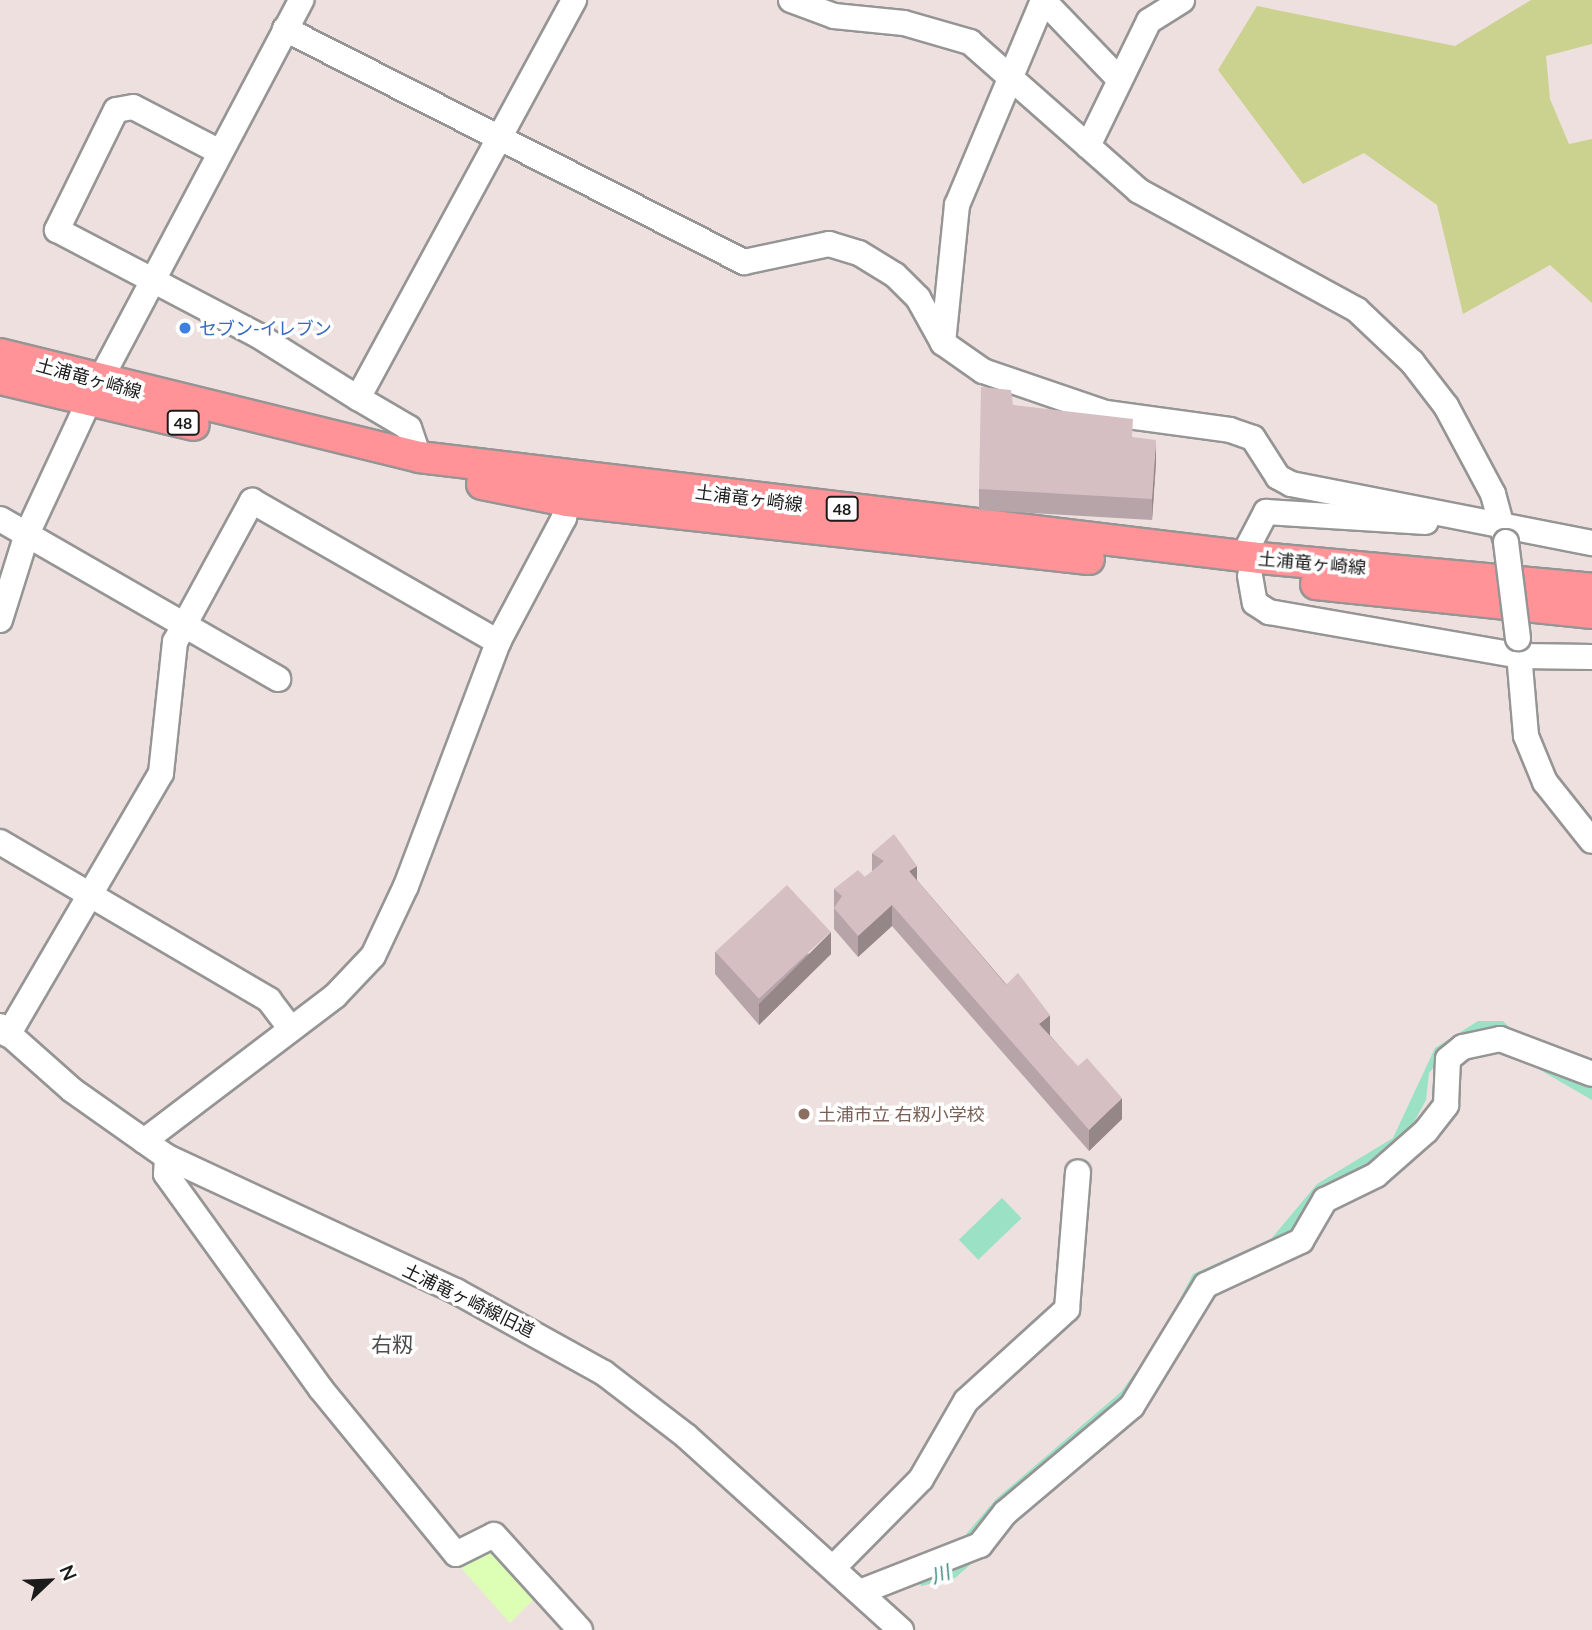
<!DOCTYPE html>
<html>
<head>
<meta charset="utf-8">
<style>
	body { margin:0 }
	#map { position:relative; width:1592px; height:1630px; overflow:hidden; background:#eee0df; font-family:Lato,"Noto Sans JP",sans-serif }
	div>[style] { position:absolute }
	.forest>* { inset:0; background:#cbd28f }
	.park>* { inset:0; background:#dcffb5 }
	.water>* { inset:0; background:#9ae1c6; transform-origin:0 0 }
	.roads { filter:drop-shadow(2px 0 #959595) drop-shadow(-2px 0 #959595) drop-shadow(0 2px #959595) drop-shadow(0 -2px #959595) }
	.minor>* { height:24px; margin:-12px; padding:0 12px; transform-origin:12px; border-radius:12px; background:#fff }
	.major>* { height:30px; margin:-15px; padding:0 15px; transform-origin:15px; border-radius:15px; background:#ff9397 }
	.bridges { filter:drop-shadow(2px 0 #959595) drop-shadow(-2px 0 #959595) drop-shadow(0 2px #959595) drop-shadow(0 -2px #959595) }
	.minor-bridge>* { height:24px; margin:-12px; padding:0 12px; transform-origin:12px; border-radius:12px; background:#fff }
	.wall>* { inset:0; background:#b7a4a8 }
	.shaded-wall>* { inset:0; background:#958688 }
	.building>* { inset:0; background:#d5bfc3; transform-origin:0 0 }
	.dots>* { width:19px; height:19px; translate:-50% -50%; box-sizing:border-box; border:4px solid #fff; border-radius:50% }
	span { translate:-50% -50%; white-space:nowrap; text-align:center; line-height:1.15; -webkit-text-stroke:7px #fff; paint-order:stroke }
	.shield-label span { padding:2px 5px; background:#fff; border:2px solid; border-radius:5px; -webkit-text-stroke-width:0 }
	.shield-label { font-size:16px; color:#1b1b1b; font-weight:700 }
	.shop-label { font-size:18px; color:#366cbe }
	.left { translate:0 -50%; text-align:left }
	.street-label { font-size:18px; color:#1b1b1b }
	.education-label { font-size:18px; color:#785e54 }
	.water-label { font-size:19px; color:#31827a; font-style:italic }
	.quarter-label { font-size:21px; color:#4e4e4e }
	.north { position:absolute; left:14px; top:1546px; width:70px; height:70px; -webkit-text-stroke:5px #fff; paint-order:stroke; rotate:67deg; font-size:19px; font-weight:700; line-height:28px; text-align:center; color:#1b1b1b }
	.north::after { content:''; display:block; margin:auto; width:24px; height:32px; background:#1b1b1b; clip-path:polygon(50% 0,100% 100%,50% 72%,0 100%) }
</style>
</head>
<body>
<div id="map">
	<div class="forest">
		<i style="clip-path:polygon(1531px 0,1592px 0,1592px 44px,1546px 56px,1550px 99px,1569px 144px,1592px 139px,1592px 303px,1550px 265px,1463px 314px,1437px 205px,1364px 153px,1303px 184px,1218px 70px,1257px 6px,1455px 46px)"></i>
	</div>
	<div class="park">
		<i style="clip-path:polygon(494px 1542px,535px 1598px,510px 1623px,455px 1561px)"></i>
	</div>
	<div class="water">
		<i style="clip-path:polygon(1478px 1021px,1503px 1021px,1541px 1058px,1592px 1087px,1592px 1100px,1535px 1067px,1500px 1033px,1443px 1056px,1429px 1073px,1426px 1100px,1400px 1148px,1279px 1248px,1202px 1281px,1129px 1400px,976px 1541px,971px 1564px,955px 1578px,921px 1586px,918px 1573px,963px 1555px,967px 1533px,996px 1499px,1121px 1392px,1158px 1341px,1193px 1274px,1271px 1239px,1317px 1184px,1393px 1138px,1435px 1048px)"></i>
		<i style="left:1002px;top:1198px;width:28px;height:60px;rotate:46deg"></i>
	</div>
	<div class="roads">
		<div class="minor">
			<i style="left:791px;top:0;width:46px;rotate:20.4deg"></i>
			<i style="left:834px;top:16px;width:70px;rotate:5.7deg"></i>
			<i style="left:904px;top:23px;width:69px;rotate:16.1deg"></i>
			<i style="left:970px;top:42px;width:225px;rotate:41.4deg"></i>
			<i style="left:1139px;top:191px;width:248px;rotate:28.6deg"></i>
			<i style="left:1357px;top:310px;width:76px;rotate:43.4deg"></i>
			<i style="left:1412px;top:362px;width:56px;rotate:52.3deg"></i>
			<i style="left:1446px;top:406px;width:100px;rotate:61.9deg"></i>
			<i style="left:1493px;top:494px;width:46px;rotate:74.7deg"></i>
			<i style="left:1043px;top:0;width:108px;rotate:46.1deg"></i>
			<i style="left:285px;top:29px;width:515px;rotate:26.91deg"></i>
			<i style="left:744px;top:262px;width:87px;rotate:-12deg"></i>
			<i style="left:829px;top:244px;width:31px;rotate:17deg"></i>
			<i style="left:859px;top:253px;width:42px;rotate:31.4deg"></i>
			<i style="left:895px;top:275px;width:33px;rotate:45deg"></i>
			<i style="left:918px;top:298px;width:51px;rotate:60.9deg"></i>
			<i style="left:943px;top:343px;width:49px;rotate:35deg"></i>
			<i style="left:983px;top:371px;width:130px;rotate:18.9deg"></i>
			<i style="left:1106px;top:413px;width:125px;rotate:7.8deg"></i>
			<i style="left:1230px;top:430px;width:24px;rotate:19deg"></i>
			<i style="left:1253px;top:438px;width:46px;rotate:57.3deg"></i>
			<i style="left:1278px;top:477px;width:15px;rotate:28deg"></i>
			<i style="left:1291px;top:484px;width:307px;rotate:11.1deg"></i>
			<i style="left:1088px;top:146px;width:139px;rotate:-64deg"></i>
			<i style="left:1149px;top:21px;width:39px;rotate:-32deg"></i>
			<i style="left:216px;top:150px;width:93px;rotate:-152.6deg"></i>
			<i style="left:133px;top:107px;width:17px;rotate:170deg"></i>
			<i style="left:116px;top:110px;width:134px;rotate:116.2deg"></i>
			<i style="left:57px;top:230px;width:228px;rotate:27.7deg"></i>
			<i style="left:259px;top:336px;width:117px;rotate:32.1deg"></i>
			<i style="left:358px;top:398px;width:453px;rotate:-61.5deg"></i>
			<i style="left:943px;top:343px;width:139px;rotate:-84.2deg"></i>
			<i style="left:957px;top:205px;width:222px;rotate:-67.2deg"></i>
			<i style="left:358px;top:398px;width:59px;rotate:30.5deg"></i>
			<i style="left:409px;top:428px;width:31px;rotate:71deg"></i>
			<i style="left:0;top:519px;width:321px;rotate:29.9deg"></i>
			<i style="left:1243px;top:556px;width:50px;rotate:-62.4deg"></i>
			<i style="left:1266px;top:512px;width:160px;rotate:3.6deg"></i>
			<i style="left:1250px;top:576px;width:27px;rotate:80deg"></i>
			<i style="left:1255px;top:603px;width:17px;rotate:33deg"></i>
			<i style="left:1269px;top:612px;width:255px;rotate:9.9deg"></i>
			<i style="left:1520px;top:656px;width:72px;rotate:0.8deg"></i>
			<i style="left:0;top:620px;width:90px;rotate:-72.6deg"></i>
			<i style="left:27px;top:534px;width:145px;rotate:-65deg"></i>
			<i style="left:88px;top:403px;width:456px;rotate:-62.1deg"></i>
			<i style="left:1518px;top:642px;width:94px;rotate:85.1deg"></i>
			<i style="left:1526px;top:736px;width:50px;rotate:67.6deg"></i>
			<i style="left:1545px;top:782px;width:75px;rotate:51.5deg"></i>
			<i style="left:0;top:842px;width:312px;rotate:30.4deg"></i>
			<i style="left:269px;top:1000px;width:36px;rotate:53deg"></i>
			<i style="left:0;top:1026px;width:96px;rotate:41.6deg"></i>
			<i style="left:72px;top:1090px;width:116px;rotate:35.2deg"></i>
			<i style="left:167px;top:1157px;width:319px;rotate:24.9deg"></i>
			<i style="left:456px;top:1291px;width:169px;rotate:29deg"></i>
			<i style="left:604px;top:1373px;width:103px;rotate:37.5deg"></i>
			<i style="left:686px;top:1436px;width:290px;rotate:42.1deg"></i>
			<i style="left:8px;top:1035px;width:303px;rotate:-59.7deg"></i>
			<i style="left:161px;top:773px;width:132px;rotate:-83.9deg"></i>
			<i style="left:175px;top:642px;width:161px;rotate:-61.4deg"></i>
			<i style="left:252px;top:501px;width:284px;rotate:29.8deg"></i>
			<i style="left:144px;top:1141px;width:240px;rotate:-37.2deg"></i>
			<i style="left:335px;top:996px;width:55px;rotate:-46.5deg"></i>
			<i style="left:373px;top:956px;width:77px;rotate:-64.8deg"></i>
			<i style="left:406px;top:886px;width:261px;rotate:-69.3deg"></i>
			<i style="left:498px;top:642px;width:140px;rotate:-62deg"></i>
			<i style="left:564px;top:518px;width:34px;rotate:-78deg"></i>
			<i style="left:167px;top:1157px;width:17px;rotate:93deg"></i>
			<i style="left:166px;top:1174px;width:265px;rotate:54.2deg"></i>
			<i style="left:321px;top:1389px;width:213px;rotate:50.7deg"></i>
			<i style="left:456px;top:1554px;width:42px;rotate:-26.6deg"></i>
			<i style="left:494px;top:1535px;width:128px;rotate:47.8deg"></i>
			<i style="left:833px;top:1568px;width:125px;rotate:-45.3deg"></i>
			<i style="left:921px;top:1479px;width:90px;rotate:-60deg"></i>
			<i style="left:966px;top:1401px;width:137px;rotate:-42.3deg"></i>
			<i style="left:1067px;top:1309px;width:137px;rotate:-85.4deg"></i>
			<i style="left:860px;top:1592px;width:129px;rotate:-21.4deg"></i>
			<i style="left:980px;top:1545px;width:41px;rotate:-52deg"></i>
			<i style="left:1005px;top:1513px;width:166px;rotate:-40.1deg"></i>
			<i style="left:1132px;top:1406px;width:142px;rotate:-58.6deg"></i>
			<i style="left:1206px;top:1285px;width:105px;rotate:-24.9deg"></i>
			<i style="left:1301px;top:1241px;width:48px;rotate:-59.7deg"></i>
			<i style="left:1325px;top:1200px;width:57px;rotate:-26.1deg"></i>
			<i style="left:1376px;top:1175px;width:67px;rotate:-41.3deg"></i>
			<i style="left:1426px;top:1131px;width:33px;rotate:-52deg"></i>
			<i style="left:1446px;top:1105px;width:46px;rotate:-87.5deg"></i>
			<i style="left:1448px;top:1059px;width:19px;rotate:-39deg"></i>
			<i style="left:1463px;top:1047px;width:38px;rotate:-12deg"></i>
			<i style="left:1500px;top:1039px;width:98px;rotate:20.8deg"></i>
		</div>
		<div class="major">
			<i style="left:0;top:354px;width:431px;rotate:13.8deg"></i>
			<i style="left:419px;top:457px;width:847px;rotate:6.85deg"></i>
			<i style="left:1260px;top:558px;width:333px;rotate:5.3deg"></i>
			<i style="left:0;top:379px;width:199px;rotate:13.3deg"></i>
			<i style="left:482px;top:484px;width:87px;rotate:11.3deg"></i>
			<i style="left:567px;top:501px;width:525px;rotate:6.34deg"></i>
			<i style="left:1316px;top:584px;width:278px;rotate:6deg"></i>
		</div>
	</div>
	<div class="bridges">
		<div class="minor-bridge">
			<i style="left:1506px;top:542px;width:97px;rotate:82.9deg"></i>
		</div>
	</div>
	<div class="wall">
		<i style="clip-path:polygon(1013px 405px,1133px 437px,1156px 462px,1152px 520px,979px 510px,979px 489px)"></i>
		<i style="clip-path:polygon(872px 853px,917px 880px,1122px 1119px,1089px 1151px,892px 926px,858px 957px,834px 929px,834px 889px,865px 877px,872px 872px)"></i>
		<i style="clip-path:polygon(715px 952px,831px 954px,759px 1025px,715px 974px)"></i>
	</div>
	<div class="shaded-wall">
		<i style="clip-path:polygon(1156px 440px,1156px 462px,1152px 520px,1152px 499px)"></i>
		<i style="clip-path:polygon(917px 866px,917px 887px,909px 871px)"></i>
		<i style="clip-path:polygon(892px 905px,892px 926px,858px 957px,858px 936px)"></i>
		<i style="clip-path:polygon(831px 932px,831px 954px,759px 1025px,759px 1004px)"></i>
		<i style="clip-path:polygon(1050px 1015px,1050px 1036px,1039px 1024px)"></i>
		<i style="clip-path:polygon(1122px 1098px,1122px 1119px,1089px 1151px,1089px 1130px)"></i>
	</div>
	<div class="building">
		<i style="clip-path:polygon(981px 387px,1011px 390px,1013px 405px,1133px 419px,1132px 437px,1156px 440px,1152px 499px,979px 489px)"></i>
		<i style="clip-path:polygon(894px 834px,917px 866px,909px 871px,1006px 985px,1018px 973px,1050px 1015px,1039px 1024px,1078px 1066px,1087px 1058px,1122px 1098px,1089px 1130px,892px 905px,858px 936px,834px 908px,842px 896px,834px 889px,858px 870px,865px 877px,884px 861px,872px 853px)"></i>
		<i style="left:787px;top:885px;width:64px;height:98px;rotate:47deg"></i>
	</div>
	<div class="dots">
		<i style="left:185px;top:328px;background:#3f7fe0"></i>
		<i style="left:804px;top:1114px;background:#8d6e63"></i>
	</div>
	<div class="shield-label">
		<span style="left:183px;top:423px">48</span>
		<span style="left:842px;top:509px">48</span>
	</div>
	<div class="shop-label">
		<span class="left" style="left:199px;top:328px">セブン-イレブン</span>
	</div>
	<div class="street-label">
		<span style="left:89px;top:378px;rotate:15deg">土浦竜ヶ崎線</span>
		<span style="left:749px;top:498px;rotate:7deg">土浦竜ヶ崎線</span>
		<span style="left:1312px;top:563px;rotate:5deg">土浦竜ヶ崎線</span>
		<span style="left:469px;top:1300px;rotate:26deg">土浦竜ヶ崎線旧道</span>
	</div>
	<div class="education-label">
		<span class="left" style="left:818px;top:1114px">土浦市立 右籾小学校</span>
	</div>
	<div class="water-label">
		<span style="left:940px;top:1574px;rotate:-19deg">川</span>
	</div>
	<div class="quarter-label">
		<span style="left:392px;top:1344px">右籾</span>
	</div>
	<div class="north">N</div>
</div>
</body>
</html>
